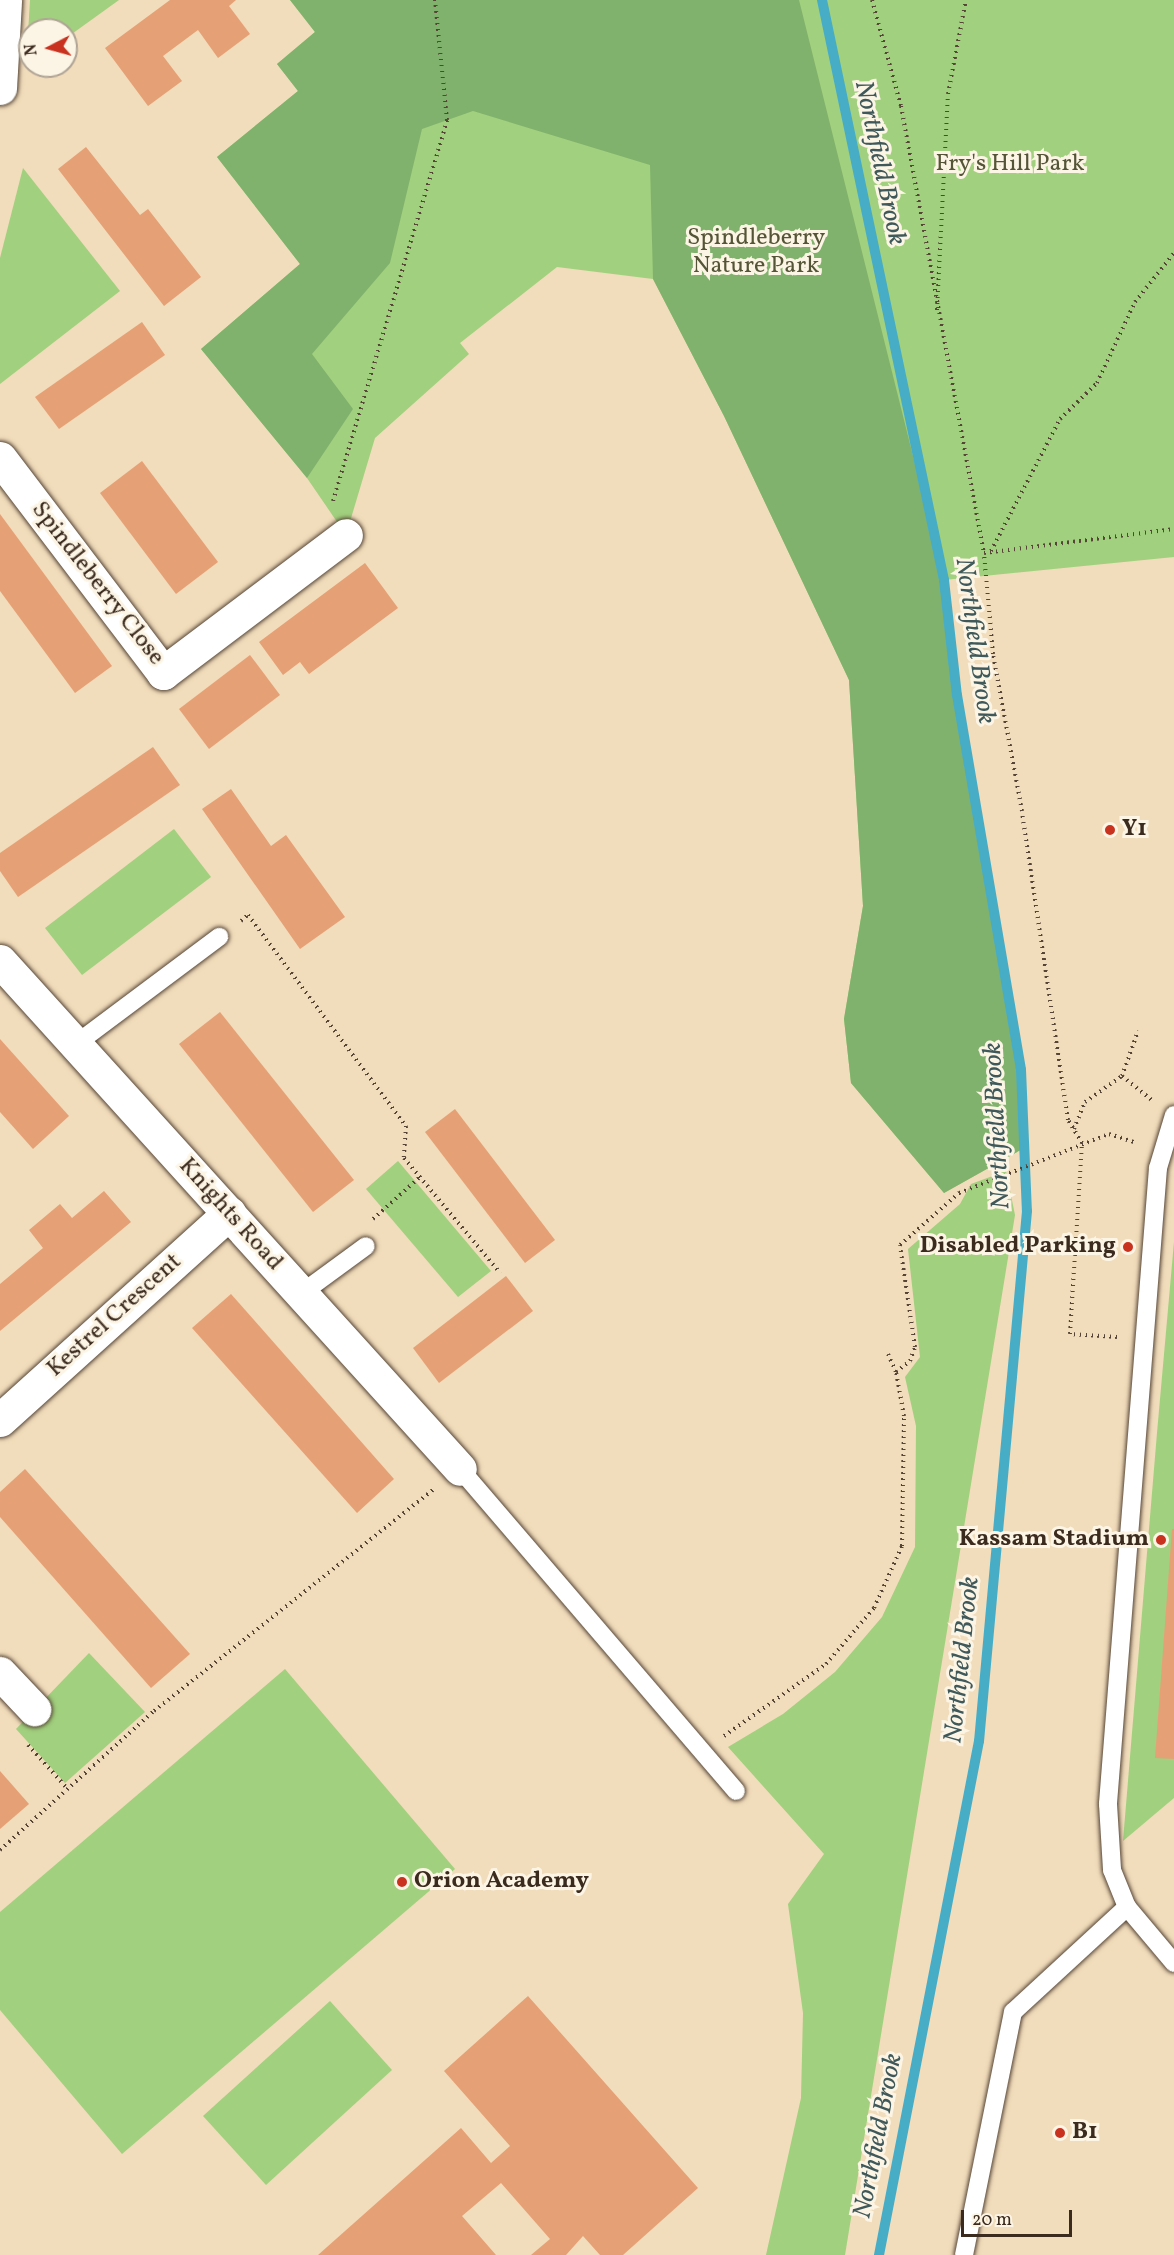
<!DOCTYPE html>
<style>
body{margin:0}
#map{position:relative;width:1174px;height:2255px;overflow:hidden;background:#f1dcbb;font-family:Vollkorn,serif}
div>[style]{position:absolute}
.green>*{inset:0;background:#a1d07e}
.forest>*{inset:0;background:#80b26d}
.stream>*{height:10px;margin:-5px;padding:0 5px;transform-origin:5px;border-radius:5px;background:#47adc6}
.building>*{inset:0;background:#e6a075}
.path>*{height:4px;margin-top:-2px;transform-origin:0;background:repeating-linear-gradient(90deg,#564536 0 1.5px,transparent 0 6px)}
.roads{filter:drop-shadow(0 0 2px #564536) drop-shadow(0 0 2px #564536)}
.service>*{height:18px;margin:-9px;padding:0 9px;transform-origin:9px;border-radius:9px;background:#fff}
.minor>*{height:33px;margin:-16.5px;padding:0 16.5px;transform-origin:16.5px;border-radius:16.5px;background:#fff}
.dots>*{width:16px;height:16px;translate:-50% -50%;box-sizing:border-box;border:3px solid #fcf5e5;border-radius:50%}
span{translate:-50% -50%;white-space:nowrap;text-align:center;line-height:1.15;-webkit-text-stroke:6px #fcf5e5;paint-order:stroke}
.park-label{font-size:24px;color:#545436}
.street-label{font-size:24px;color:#3b2a1e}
.poi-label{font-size:24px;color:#3b2a1e;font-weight:700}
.left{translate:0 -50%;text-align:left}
.right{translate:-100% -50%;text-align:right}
.water-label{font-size:26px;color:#3f5859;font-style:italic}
.north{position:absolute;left:18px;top:18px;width:60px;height:60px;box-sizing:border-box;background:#fcf5e5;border:2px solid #afa495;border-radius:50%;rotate:264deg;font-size:16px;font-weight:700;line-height:24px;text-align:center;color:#3b2a1e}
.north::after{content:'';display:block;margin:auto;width:21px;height:27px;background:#c8321e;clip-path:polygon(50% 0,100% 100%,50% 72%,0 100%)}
.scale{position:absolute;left:961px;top:2210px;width:111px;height:27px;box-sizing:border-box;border:3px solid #3b2a1e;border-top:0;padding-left:8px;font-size:18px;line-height:21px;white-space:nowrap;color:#3b2a1e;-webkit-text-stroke:4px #fcf5e5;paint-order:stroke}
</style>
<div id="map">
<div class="green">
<div style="clip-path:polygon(30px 0,119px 0,69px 36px,66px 30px,28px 34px)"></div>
<div style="clip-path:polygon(290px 0,1174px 0,1174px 557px,944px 580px,957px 696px,1021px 1070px,1024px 1148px,944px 1193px,851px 1083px,844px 1019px,863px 906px,849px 680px,724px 416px,653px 279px,557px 267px,460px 343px,469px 354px,375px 438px,346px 535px,307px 478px,201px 349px,300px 264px,217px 157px,298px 91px,277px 64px,315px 32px)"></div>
<div style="clip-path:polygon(23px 168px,120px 291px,0 384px,0 258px)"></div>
<div style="clip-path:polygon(174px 829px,211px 877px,82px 975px,45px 928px)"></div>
<div style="clip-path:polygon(398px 1161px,491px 1271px,458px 1297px,366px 1189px)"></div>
<div style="clip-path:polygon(1006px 1171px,1015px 1215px,845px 2255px,766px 2255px,801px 2098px,803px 2013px,788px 1904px,824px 1854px,728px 1747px,783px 1714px,835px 1672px,882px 1617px,915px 1547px,916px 1426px,905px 1377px,920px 1357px,908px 1249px,960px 1204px,971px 1184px)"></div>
<div style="clip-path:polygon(1174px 1242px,1174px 1798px,1123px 1841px,1157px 1433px)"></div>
<div style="clip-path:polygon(89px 1653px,145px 1712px,65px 1783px,16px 1729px)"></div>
<div style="clip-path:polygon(285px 1669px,455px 1869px,122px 2154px,0 2010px,0 1912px)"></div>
<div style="clip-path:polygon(330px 2001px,392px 2070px,266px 2185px,203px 2116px)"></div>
</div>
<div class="forest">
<div style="clip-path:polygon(290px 0,799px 0,944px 580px,957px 696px,1021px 1070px,1024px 1148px,944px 1193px,851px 1083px,844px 1019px,863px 906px,849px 680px,724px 416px,653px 279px,650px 165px,473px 111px,422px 129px,390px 263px,312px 354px,353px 409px,307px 478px,201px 349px,300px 264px,217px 157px,298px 91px,277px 64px,315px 32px)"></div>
</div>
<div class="stream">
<div style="left:822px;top:0;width:593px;rotate:78.12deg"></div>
<div style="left:944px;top:580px;width:116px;rotate:83.6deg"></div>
<div style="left:957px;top:695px;width:380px;rotate:80.3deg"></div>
<div style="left:1021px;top:1070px;width:141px;rotate:87.6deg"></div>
<div style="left:1027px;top:1211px;width:532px;rotate:95.17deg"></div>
<div style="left:979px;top:1741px;width:524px;rotate:101.01deg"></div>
</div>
<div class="building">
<div style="clip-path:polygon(170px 0,236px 0,229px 6px,250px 34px,218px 58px,198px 30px,163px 56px,182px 81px,148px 106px,105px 48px)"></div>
<div style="clip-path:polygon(86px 147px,140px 215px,148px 209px,201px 277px,164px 306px,58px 169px)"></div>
<div style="clip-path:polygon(142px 322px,165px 355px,59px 429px,35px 397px)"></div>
<div style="clip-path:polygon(142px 461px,218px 562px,176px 594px,100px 493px)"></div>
<div style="clip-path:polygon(0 514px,112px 666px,75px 693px,0 591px)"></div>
<div style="clip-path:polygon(365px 563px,398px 608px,309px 674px,300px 662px,283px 675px,259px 642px)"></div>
<div style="clip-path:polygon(250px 655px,280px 695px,209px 749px,179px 709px)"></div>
<div style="clip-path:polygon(153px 747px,180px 785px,18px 897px,0 871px,0 853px)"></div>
<div style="clip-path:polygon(231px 789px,271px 846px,286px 835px,345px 917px,300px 949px,202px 809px)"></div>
<div style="clip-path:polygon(220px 1012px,354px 1180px,313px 1212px,179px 1044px)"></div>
<div style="clip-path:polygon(0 1039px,69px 1116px,33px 1149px,0 1112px)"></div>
<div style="clip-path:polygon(455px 1109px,555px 1240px,525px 1263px,425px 1132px)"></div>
<div style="clip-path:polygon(104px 1191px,131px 1222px,0 1331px,0 1284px,43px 1248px,29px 1230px,60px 1204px,72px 1218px)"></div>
<div style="clip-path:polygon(506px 1276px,533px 1311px,439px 1383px,413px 1348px)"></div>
<div style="clip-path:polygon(231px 1294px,394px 1479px,357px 1513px,192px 1328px)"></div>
<div style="clip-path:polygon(25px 1469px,190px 1654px,151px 1688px,0 1517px,0 1492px)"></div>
<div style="clip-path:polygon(1172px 1529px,1174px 1529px,1174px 1759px,1155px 1758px)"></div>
<div style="clip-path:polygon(0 1771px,29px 1804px,0 1829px)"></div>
<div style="clip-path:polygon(528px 1996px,698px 2188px,623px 2255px,600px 2255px,583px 2236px,566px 2255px,531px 2255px,550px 2239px,501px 2183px,462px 2216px,496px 2255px,318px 2255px,461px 2128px,491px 2163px,510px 2146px,444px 2071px)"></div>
</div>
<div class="path">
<div style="left:872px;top:0;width:110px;rotate:74.7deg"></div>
<div style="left:901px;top:106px;width:455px;rotate:79.5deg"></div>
<div style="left:937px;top:310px;width:216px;rotate:-87.1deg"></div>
<div style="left:948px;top:94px;width:96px;rotate:-79.2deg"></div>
<div style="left:333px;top:501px;width:398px;rotate:-73.3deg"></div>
<div style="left:447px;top:120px;width:121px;rotate:-95.7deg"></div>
<div style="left:991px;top:551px;width:149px;rotate:-62.4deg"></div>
<div style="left:1060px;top:419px;width:52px;rotate:-44.2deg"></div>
<div style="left:1097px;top:383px;width:89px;rotate:-64.9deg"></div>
<div style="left:1135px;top:302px;width:63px;rotate:-51.5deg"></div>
<div style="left:241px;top:921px;width:9px;rotate:-41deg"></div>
<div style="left:248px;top:915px;width:264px;rotate:53.2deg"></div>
<div style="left:406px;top:1126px;width:32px;rotate:94deg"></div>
<div style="left:404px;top:1158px;width:150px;rotate:50.1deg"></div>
<div style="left:1122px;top:1076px;width:38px;rotate:39deg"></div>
<div style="left:1074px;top:1129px;width:29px;rotate:-68deg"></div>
<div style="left:1085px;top:1102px;width:45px;rotate:-35.1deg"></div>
<div style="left:1122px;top:1076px;width:48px;rotate:-70.4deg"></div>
<div style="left:373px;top:1219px;width:63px;rotate:-41.8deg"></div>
<div style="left:1117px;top:1337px;width:47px;rotate:-176.3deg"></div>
<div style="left:1070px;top:1334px;width:191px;rotate:-86.4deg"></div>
<div style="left:1082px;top:1143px;width:27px;rotate:-121deg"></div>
<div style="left:1068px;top:1120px;width:312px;rotate:-98.5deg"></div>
<div style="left:1022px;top:811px;width:160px;rotate:-100.5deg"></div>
<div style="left:993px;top:654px;width:101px;rotate:-95.1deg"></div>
<div style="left:984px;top:553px;width:192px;rotate:-7.2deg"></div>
<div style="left:888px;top:1354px;width:20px;rotate:66deg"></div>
<div style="left:724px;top:1736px;width:125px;rotate:-35.2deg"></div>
<div style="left:826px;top:1664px;width:74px;rotate:-49.4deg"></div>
<div style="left:874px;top:1608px;width:68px;rotate:-65.7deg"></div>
<div style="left:902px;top:1546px;width:130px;rotate:-89.1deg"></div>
<div style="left:904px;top:1416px;width:45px;rotate:-100.3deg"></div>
<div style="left:896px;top:1372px;width:18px;rotate:-38deg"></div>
<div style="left:910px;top:1361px;width:15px;rotate:-70deg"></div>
<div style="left:915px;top:1347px;width:103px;rotate:-98.4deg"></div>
<div style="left:900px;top:1245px;width:79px;rotate:-41.4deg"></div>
<div style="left:959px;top:1193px;width:161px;rotate:-21.5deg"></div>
<div style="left:1109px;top:1134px;width:29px;rotate:18deg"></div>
<div style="left:28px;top:1745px;width:57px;rotate:47.9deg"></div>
<div style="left:0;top:1850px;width:207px;rotate:-42.1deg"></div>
<div style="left:154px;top:1711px;width:356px;rotate:-38.4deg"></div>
</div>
<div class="roads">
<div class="service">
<div style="left:76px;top:1044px;width:179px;rotate:-36.8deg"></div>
<div style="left:1174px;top:1115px;width:55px;rotate:106.8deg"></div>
<div style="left:1158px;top:1168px;width:638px;rotate:94.5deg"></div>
<div style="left:1108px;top:1804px;width:66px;rotate:86.5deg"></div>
<div style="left:1112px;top:1870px;width:40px;rotate:68deg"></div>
<div style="left:1127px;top:1907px;width:73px;rotate:50deg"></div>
<div style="left:302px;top:1293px;width:79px;rotate:-36.3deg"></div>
<div style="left:460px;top:1469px;width:424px;rotate:49.4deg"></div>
<div style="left:964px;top:2255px;width:248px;rotate:-78.6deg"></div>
<div style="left:1013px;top:2012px;width:155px;rotate:-42.6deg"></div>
</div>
<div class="minor">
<div style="left:0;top:88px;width:88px;rotate:-86.7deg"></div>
<div style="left:0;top:458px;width:270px;rotate:52.8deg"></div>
<div style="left:163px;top:673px;width:229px;rotate:-37deg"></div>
<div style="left:0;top:961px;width:685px;rotate:47.84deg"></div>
<div style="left:0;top:1420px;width:309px;rotate:-42.1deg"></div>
<div style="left:0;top:1673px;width:50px;rotate:46.6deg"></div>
</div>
</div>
<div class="dots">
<div style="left:1110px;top:830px;background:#c8321e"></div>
<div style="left:1128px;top:1247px;background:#c8321e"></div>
<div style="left:1161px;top:1540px;background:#c8321e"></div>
<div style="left:402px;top:1882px;background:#c8321e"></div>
<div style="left:1060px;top:2133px;background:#c8321e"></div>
</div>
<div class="park-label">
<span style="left:1010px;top:165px">Fry's Hill Park</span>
<span style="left:756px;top:253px">Spindleberry<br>Nature Park</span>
</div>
<div class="street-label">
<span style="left:97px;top:584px;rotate:52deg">Spindleberry Close</span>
<span style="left:230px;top:1215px;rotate:48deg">Knights Road</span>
<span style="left:115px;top:1316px;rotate:-42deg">Kestrel Crescent</span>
</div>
<div class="poi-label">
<span class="left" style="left:1122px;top:830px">Y1</span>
<span class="right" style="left:1116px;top:1247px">Disabled Parking</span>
<span class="right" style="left:1149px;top:1540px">Kassam Stadium</span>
<span class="left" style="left:414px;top:1882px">Orion Academy</span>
<span class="left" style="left:1072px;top:2133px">B1</span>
</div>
<div class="water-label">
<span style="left:879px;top:163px;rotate:78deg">Northfield Brook</span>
<span style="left:974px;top:641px;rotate:82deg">Northfield Brook</span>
<span style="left:998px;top:1126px;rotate:-93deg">Northfield Brook</span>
<span style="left:963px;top:1660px;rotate:-84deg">Northfield Brook</span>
<span style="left:879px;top:2136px;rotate:-79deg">Northfield Brook</span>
</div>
<div class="north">N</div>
<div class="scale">20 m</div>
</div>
